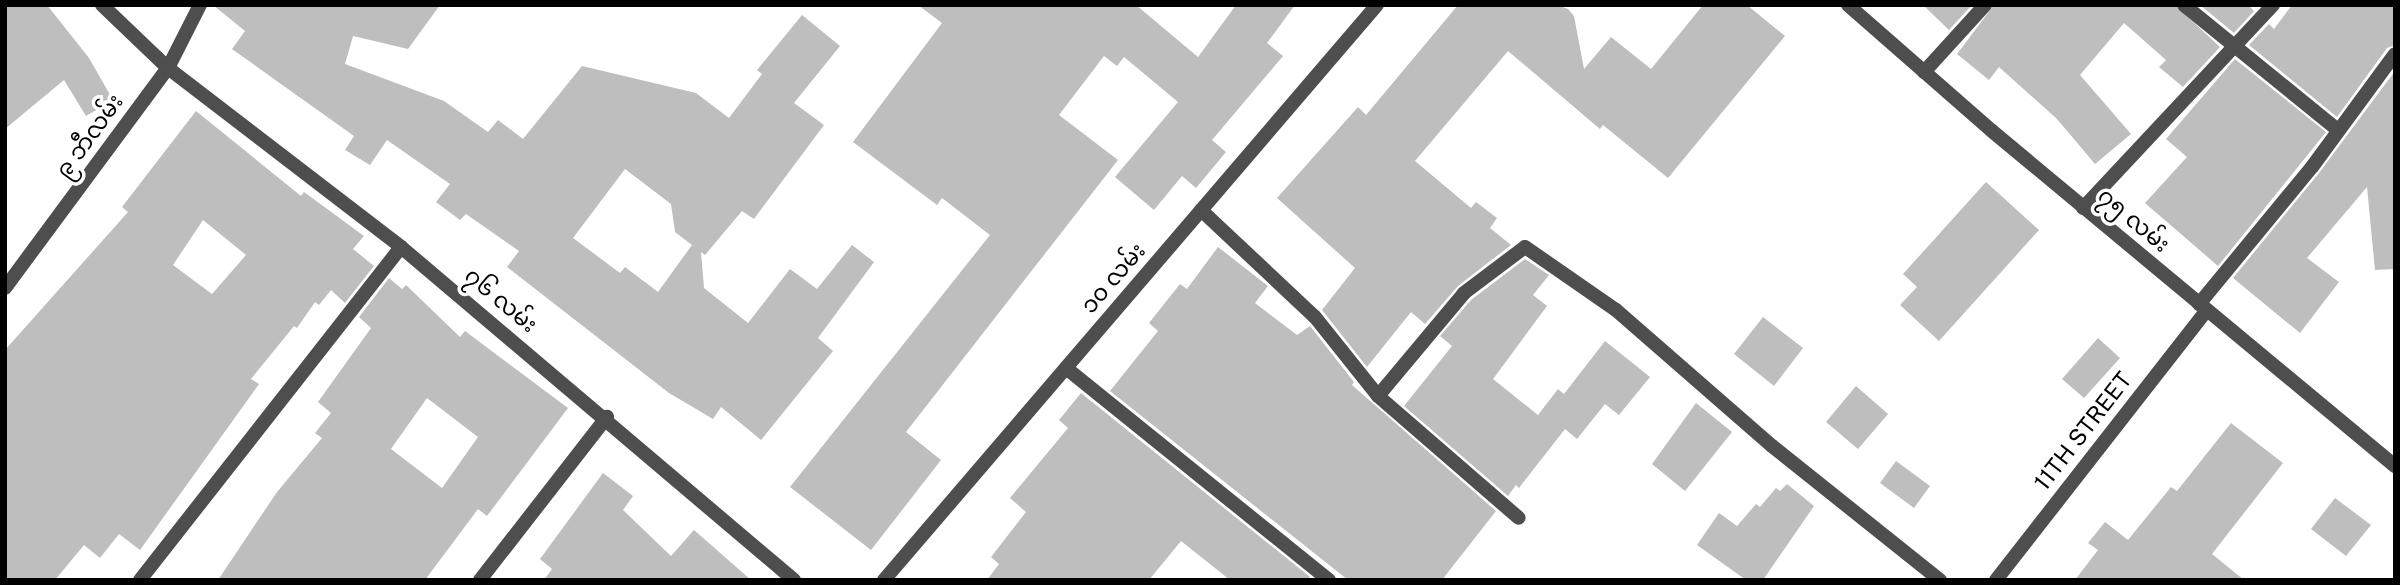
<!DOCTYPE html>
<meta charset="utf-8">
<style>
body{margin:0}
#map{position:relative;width:2400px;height:585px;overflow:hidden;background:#fff;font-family:"Public Sans","Noto Sans Myanmar",sans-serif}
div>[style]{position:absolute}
.building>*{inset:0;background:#bebebe}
.minor>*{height:14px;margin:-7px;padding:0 7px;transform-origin:7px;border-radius:7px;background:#4e4e4e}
.tertiary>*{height:14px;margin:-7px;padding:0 7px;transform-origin:7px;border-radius:7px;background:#4e4e4e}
span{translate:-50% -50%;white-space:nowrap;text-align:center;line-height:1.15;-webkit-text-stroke:7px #fff;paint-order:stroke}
.street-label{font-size:23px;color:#000}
.frame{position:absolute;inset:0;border:7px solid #000;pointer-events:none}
</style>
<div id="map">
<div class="building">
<div style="clip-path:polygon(5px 5px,47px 5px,89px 58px,113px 100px,86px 116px,64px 80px,5px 129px)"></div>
<div style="clip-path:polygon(evenodd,213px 5px,440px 5px,408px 49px,353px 36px,345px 64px,444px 101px,488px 132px,498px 120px,523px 139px,582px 66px,696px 93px,729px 118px,762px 74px,757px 70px,802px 15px,840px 46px,794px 103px,824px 125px,754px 219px,742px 211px,705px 255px,701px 252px,704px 288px,748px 323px,790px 269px,817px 289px,852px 245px,874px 262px,818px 338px,833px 351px,761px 440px,721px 407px,713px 419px,669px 393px,507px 267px,519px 251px,466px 214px,460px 220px,436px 202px,450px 184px,387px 140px,370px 165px,345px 150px,354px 136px,232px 49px,245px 31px,213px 5px,625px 169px,671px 204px,675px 232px,692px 245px,658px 292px,625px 267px,620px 273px,573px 238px,625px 169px)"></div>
<div style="clip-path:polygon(918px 5px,1136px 5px,1198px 57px,1236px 5px,1295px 5px,1267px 43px,1283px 56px,1212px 140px,1226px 152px,1196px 188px,1182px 176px,1154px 210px,1115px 177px,1178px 102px,1124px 57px,1117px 66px,1104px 56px,1059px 115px,1118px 160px,906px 432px,941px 460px,871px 550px,790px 487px,990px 235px,942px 198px,937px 205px,853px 142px,942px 23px)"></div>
<div style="clip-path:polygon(1458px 5px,1558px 5px,1568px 9px,1574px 16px,1584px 69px,1611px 37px,1651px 69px,1703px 5px,1747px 5px,1785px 36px,1668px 178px,1603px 125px,1600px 129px,1508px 51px,1415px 161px,1471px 208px,1476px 202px,1497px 218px,1490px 228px,1511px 245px,1458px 286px,1425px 324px,1411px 312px,1367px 367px,1322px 310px,1355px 268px,1277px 198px,1358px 107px,1366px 115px)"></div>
<div style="clip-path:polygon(1923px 5px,1972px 5px,1949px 30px)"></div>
<div style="clip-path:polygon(1994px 5px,2175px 5px,2220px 47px,2183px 87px,2159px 67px,2166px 60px,2124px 23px,2080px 75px,2131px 134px,2095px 164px,2057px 119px,1999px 67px,1989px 80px,1957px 54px)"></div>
<div style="clip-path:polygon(2200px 5px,2248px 5px,2254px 11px,2234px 33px)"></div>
<div style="clip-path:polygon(2292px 5px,2395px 5px,2395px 45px,2387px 48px,2337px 117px,2249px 45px,2269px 24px,2274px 29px)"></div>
<div style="clip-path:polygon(2235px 59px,2326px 132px,2218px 266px,2145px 203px,2187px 157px,2166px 139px)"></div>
<div style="clip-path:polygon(2395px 71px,2395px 269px,2375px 270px,2367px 187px,2307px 258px,2339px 282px,2300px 333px,2233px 278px,2319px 173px)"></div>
<div style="clip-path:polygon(evenodd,196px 111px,301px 196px,304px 192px,364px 236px,353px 249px,374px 266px,345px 303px,331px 290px,319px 305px,315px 302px,297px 328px,294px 326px,251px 379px,259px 384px,140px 550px,119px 534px,100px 558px,84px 545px,55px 580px,5px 580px,5px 350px,128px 212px,122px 207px,196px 111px,203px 220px,246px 255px,212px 294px,173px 265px,203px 220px)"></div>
<div style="clip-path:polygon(1986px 182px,2039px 230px,1939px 341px,1900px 305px,1917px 287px,1903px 274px)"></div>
<div style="clip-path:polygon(1218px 247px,1268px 286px,1255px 303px,1297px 335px,1310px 326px,1354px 382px,1352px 385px,1496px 511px,1442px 580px,1348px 580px,1110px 391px,1158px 331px,1149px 323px,1180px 284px,1187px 289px)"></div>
<div style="clip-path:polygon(1525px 259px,1549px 275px,1533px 295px,1547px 306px,1493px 379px,1538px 415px,1558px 389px,1564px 394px,1605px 341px,1650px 377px,1619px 415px,1605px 404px,1577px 439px,1565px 429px,1519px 488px,1516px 485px,1508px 496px,1404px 406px,1452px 346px,1440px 336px,1471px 300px)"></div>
<div style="clip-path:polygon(evenodd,389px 278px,402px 289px,406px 285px,460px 337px,465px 331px,568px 408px,487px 516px,478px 509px,425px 580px,218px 580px,277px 492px,322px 438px,315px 433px,331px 413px,318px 402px,371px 328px,359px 317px,389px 278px,427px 398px,478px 437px,442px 488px,391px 449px,427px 398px)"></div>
<div style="clip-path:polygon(1763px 317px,1803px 348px,1774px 386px,1734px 354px)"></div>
<div style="clip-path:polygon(2098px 338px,2120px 358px,2084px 398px,2062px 379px)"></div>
<div style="clip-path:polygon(1856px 386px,1888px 414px,1858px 449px,1826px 422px)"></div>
<div style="clip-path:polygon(1081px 393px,1310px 577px,1308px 580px,1230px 580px,1181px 541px,1149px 580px,987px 580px,999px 564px,991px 557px,1026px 512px,1010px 498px,1068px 428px,1059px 420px)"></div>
<div style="clip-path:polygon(1696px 403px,1732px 432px,1685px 491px,1652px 464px)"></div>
<div style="clip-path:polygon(2231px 423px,2283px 463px,2212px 554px,2244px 580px,2075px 580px,2098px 550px,2088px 543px,2105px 522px,2128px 540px,2171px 487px,2177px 491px)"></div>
<div style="clip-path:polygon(1896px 461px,1930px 486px,1914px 508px,1880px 483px)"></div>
<div style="clip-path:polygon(603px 473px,633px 496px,623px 510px,671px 556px,694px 530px,751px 580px,544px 580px,552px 569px,540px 559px)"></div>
<div style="clip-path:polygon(1787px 484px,1814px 506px,1763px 580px,1746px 580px,1697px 545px,1719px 513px,1737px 526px,1756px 504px,1760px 507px,1776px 488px,1780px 491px)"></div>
<div style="clip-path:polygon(2335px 498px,2371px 525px,2346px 556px,2311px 529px)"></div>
</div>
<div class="minor">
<div style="left:1848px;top:5px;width:191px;rotate:41.2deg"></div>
<div style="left:1992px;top:131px;width:524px;rotate:39.74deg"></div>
<div style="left:2184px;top:5px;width:198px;rotate:39.1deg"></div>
<div style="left:1924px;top:72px;width:91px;rotate:-47.7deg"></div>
<div style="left:2083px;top:208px;width:278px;rotate:-46.9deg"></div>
<div style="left:1201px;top:210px;width:156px;rotate:43.2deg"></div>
<div style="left:1315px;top:317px;width:101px;rotate:51.4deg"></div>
<div style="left:1378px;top:396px;width:134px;rotate:-50.1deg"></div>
<div style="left:1464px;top:293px;width:76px;rotate:-37deg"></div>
<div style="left:1525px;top:247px;width:111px;rotate:34.7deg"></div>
<div style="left:1616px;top:310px;width:207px;rotate:41.1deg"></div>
<div style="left:1772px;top:446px;width:215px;rotate:38.6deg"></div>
<div style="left:5px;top:288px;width:274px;rotate:-53.5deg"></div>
<div style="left:168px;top:68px;width:71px;rotate:-63.1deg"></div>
<div style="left:2199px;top:304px;width:178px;rotate:-50.5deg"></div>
<div style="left:2312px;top:167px;width:140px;rotate:-53.7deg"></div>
<div style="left:1066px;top:368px;width:338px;rotate:38.9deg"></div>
<div style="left:1378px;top:396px;width:186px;rotate:40.9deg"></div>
<div style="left:140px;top:580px;width:423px;rotate:-51.9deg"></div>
<div style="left:480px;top:580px;width:207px;rotate:-52.1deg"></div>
<div style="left:884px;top:580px;width:757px;rotate:-49.39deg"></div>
<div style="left:1996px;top:580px;width:341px;rotate:-52deg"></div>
</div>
<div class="tertiary">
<div style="left:102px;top:5px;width:91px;rotate:43.7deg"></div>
<div style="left:168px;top:68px;width:294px;rotate:37.5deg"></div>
<div style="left:401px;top:247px;width:515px;rotate:40.28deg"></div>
</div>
<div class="street-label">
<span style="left:89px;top:136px;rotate:-54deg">၉ ဘီလမ်း</span>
<span style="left:2134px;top:220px;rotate:40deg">၇၅ လမ်း</span>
<span style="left:1113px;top:278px;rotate:-49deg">၁၀ လမ်း</span>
<span style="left:501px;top:300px;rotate:40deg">၇၆ လမ်း</span>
<span style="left:2083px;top:431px;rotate:-52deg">11TH STREET</span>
</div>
<div class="frame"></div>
</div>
